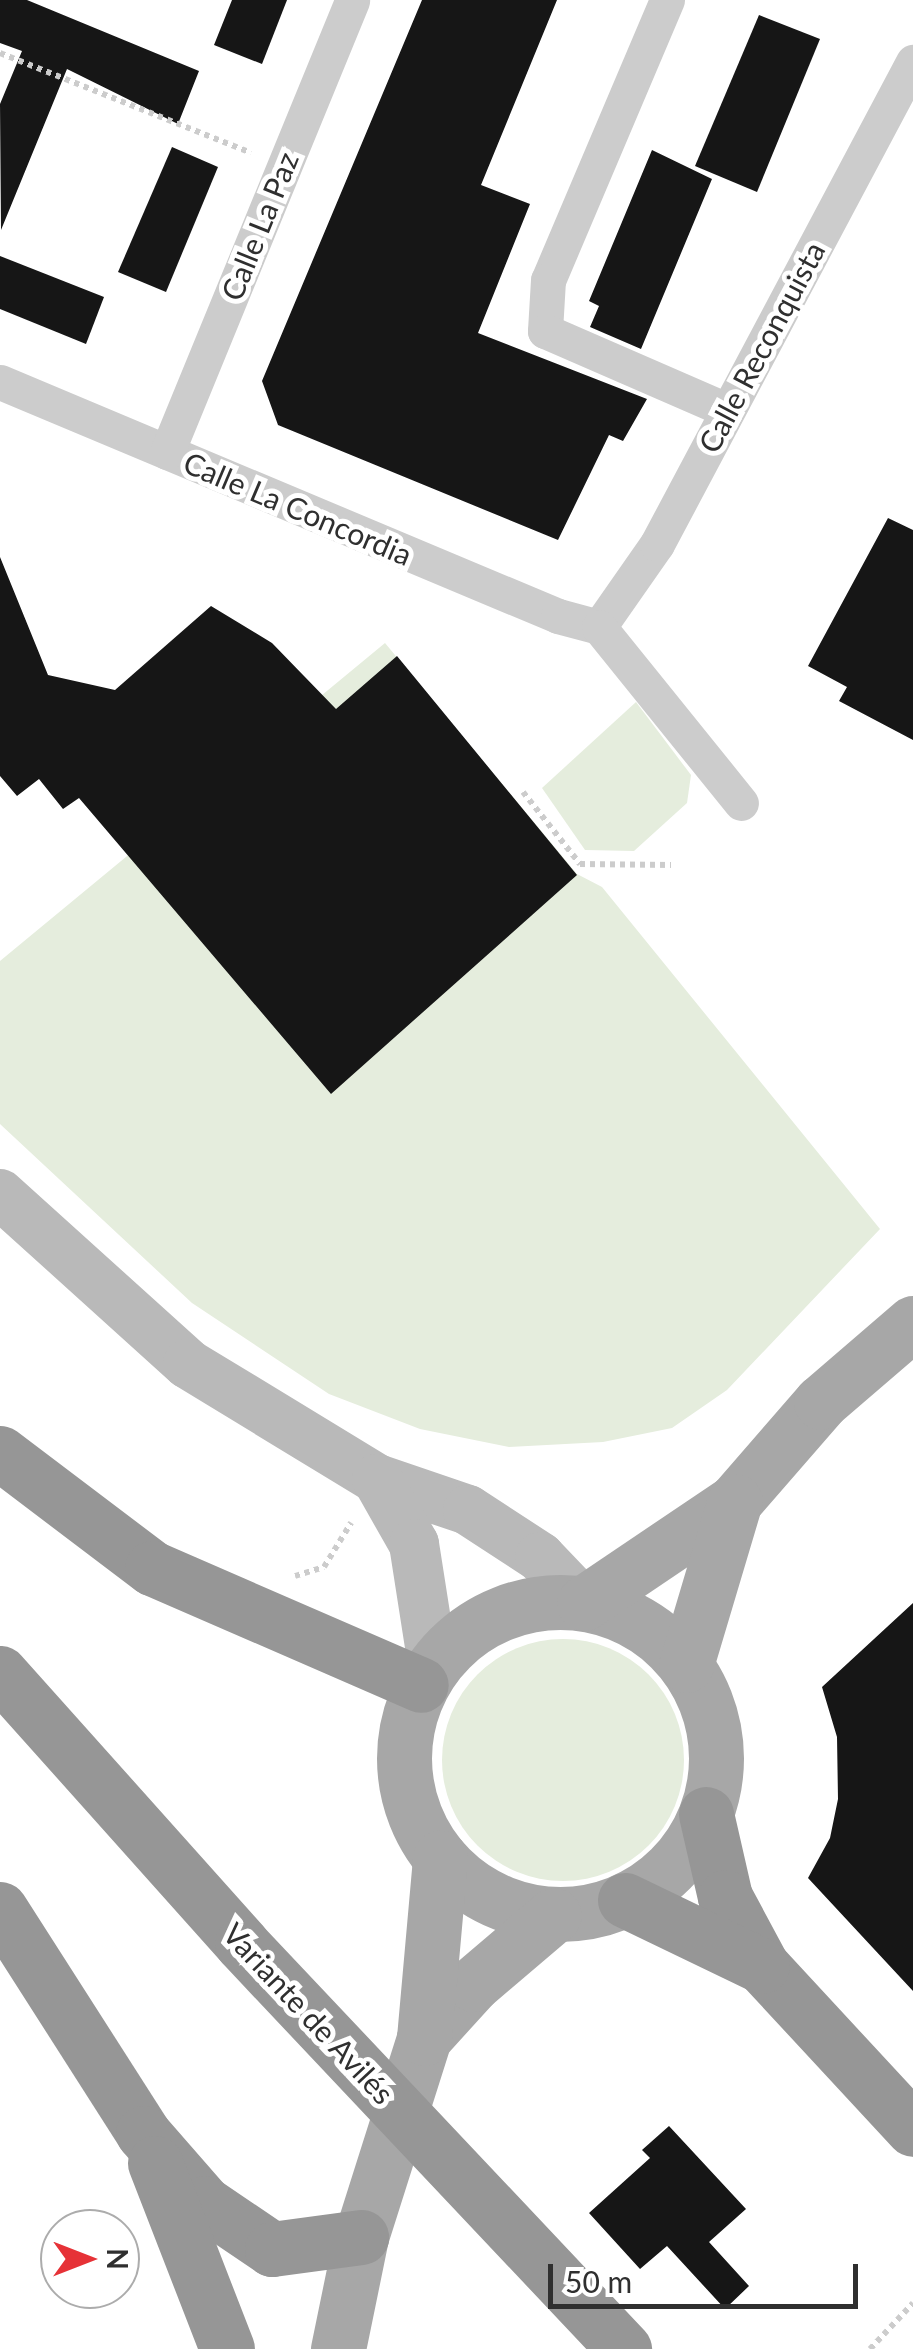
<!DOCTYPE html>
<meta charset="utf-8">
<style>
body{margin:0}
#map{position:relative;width:913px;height:2349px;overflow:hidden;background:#fff;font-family:Lato,sans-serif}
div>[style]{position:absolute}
.green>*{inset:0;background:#e5eddd}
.round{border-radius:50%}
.building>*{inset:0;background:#161616}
.path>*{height:6px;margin-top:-3px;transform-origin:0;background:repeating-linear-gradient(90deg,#ccc 0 5px,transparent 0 10px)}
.street>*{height:35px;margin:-17.5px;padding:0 17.5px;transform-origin:17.5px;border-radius:17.5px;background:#ccc}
.secondary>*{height:50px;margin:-25px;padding:0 25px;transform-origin:25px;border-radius:25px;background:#b9b9b9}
.primary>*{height:55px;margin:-27.5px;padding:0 27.5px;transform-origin:27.5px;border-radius:27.5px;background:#a7a7a7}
.primary>.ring{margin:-27.5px;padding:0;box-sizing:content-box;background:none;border:55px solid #a7a7a7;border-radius:50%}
.highway>*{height:55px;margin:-27.5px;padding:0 27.5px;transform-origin:27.5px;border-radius:27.5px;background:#969696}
.highway-bridge>*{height:55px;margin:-27.5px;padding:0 27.5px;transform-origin:27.5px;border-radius:27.5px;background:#969696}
span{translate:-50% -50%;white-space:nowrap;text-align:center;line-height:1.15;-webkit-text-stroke:10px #fff;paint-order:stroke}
.street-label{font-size:30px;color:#2f2f2f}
.north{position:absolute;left:40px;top:2209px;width:100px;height:100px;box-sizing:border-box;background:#fff;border:2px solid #acacac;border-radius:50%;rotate:90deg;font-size:28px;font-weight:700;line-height:40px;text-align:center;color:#2f2f2f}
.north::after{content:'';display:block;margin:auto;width:35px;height:45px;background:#e63237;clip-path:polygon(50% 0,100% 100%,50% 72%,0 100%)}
.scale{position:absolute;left:548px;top:2264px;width:310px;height:45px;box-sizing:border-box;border:5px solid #2f2f2f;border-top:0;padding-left:12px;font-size:30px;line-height:35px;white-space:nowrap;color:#2f2f2f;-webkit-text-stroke:8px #fff;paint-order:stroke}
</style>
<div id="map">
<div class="green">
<div style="clip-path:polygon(385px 643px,577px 874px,602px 887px,880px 1229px,727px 1390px,672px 1428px,603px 1442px,509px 1447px,420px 1429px,329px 1394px,192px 1303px,0 1124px,0 961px)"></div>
<div style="clip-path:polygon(636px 702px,691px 775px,687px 803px,634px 851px,585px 850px,542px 788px)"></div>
<div class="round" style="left:442px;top:1639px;width:242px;height:242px"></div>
</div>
<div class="building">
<div style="clip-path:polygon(0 0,27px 0,199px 71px,178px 124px,67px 69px,1px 230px,0 104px,22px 51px,0 43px)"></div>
<div style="clip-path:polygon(232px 0,287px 0,262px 64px,214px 45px)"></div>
<div style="clip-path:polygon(422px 0,557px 0,481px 185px,530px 204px,478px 333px,647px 399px,623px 441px,609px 435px,558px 540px,278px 425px,262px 381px)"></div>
<div style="clip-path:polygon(759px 15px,820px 39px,757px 192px,695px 166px)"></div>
<div style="clip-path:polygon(172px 147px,218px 167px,166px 292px,118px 272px)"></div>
<div style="clip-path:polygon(652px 150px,712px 179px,641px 349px,590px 327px,599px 306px,589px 301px)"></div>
<div style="clip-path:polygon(0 256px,104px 297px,86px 344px,0 309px)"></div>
<div style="clip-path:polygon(888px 518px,913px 530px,913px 740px,839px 701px,847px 687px,808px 666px)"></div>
<div style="clip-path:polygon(0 557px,48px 675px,115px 690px,211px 606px,272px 643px,336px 709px,397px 656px,577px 875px,331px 1094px,79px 798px,63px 809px,39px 779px,17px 796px,0 776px)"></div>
<div style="clip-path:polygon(913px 1603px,913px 1991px,808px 1878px,830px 1838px,838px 1799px,837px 1737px,822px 1687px)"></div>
<div style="clip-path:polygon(669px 2126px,746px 2209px,709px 2242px,749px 2286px,725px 2309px,667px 2246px,640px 2269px,589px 2213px,650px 2158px,642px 2150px)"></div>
</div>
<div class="path">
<div style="left:0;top:53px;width:270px;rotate:21.7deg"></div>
<div style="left:523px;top:792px;width:92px;rotate:51.6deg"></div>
<div style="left:580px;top:864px;width:91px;rotate:0.6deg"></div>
<div style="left:295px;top:1576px;width:30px;rotate:-17deg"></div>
<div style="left:324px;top:1567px;width:52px;rotate:-58.5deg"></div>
<div style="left:870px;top:2349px;width:63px;rotate:-46.9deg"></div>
</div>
<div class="street">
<div style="left:667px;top:0;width:304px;rotate:113deg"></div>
<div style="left:548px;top:280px;width:51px;rotate:93.4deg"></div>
<div style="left:545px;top:331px;width:198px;rotate:23.5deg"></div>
<div style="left:0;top:382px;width:605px;rotate:22.75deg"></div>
<div style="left:558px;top:616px;width:42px;rotate:15deg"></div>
<div style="left:167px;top:452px;width:488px;rotate:-67.7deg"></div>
<div style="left:599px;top:627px;width:101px;rotate:-55.1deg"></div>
<div style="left:657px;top:544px;width:546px;rotate:-62.03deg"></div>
<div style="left:599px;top:627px;width:226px;rotate:51.1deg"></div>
</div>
<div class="secondary">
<div style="left:0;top:1194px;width:253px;rotate:42.1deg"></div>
<div style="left:188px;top:1364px;width:221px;rotate:31.3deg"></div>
<div style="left:377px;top:1479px;width:96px;rotate:18.8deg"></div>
<div style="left:468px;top:1510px;width:86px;rotate:33.1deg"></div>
<div style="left:540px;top:1557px;width:64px;rotate:46.3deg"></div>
<div style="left:377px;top:1479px;width:75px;rotate:60.4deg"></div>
<div style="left:414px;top:1544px;width:122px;rotate:81.1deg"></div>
</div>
<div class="primary">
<div class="ring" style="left:404px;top:1602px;width:257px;height:257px"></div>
<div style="left:584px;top:1603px;width:182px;rotate:-34deg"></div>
<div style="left:735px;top:1501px;width:131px;rotate:-49deg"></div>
<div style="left:821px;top:1402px;width:121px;rotate:-40.7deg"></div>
<div style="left:686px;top:1665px;width:171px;rotate:-73.4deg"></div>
<div style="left:424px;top:2038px;width:73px;rotate:-47.8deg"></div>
<div style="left:473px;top:1984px;width:106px;rotate:-40.4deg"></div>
<div style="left:338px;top:2349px;width:114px;rotate:-78.4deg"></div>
<div style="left:361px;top:2237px;width:209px;rotate:-72.4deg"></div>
<div style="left:424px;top:2038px;width:181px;rotate:-84.9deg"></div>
</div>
<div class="highway">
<div style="left:0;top:1453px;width:191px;rotate:37.1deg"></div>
<div style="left:152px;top:1568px;width:293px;rotate:23.5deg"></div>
<div style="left:0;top:1673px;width:363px;rotate:48.2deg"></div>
<div style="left:706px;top:1814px;width:85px;rotate:77.1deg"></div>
<div style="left:725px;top:1897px;width:78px;rotate:61.8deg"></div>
<div style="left:762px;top:1966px;width:222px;rotate:47.2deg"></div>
<div style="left:625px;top:1900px;width:152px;rotate:25.7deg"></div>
<div style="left:0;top:1909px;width:266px;rotate:57.4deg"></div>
<div style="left:143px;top:2133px;width:93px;rotate:48.9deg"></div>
<div style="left:204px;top:2203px;width:82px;rotate:34.1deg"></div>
<div style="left:272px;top:2249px;width:90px;rotate:-7.7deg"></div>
<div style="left:155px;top:2163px;width:199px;rotate:68.8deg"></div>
</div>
<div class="highway-bridge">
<div style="left:242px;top:1944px;width:557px;rotate:46.67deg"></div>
</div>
<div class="street-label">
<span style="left:259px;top:226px;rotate:-68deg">Calle La Paz</span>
<span style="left:761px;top:347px;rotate:-62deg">Calle Reconquista</span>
<span style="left:298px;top:508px;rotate:23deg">Calle La Concordia</span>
<span style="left:309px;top:2013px;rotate:47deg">Variante de Avilés</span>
</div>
<div class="north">N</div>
<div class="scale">50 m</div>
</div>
